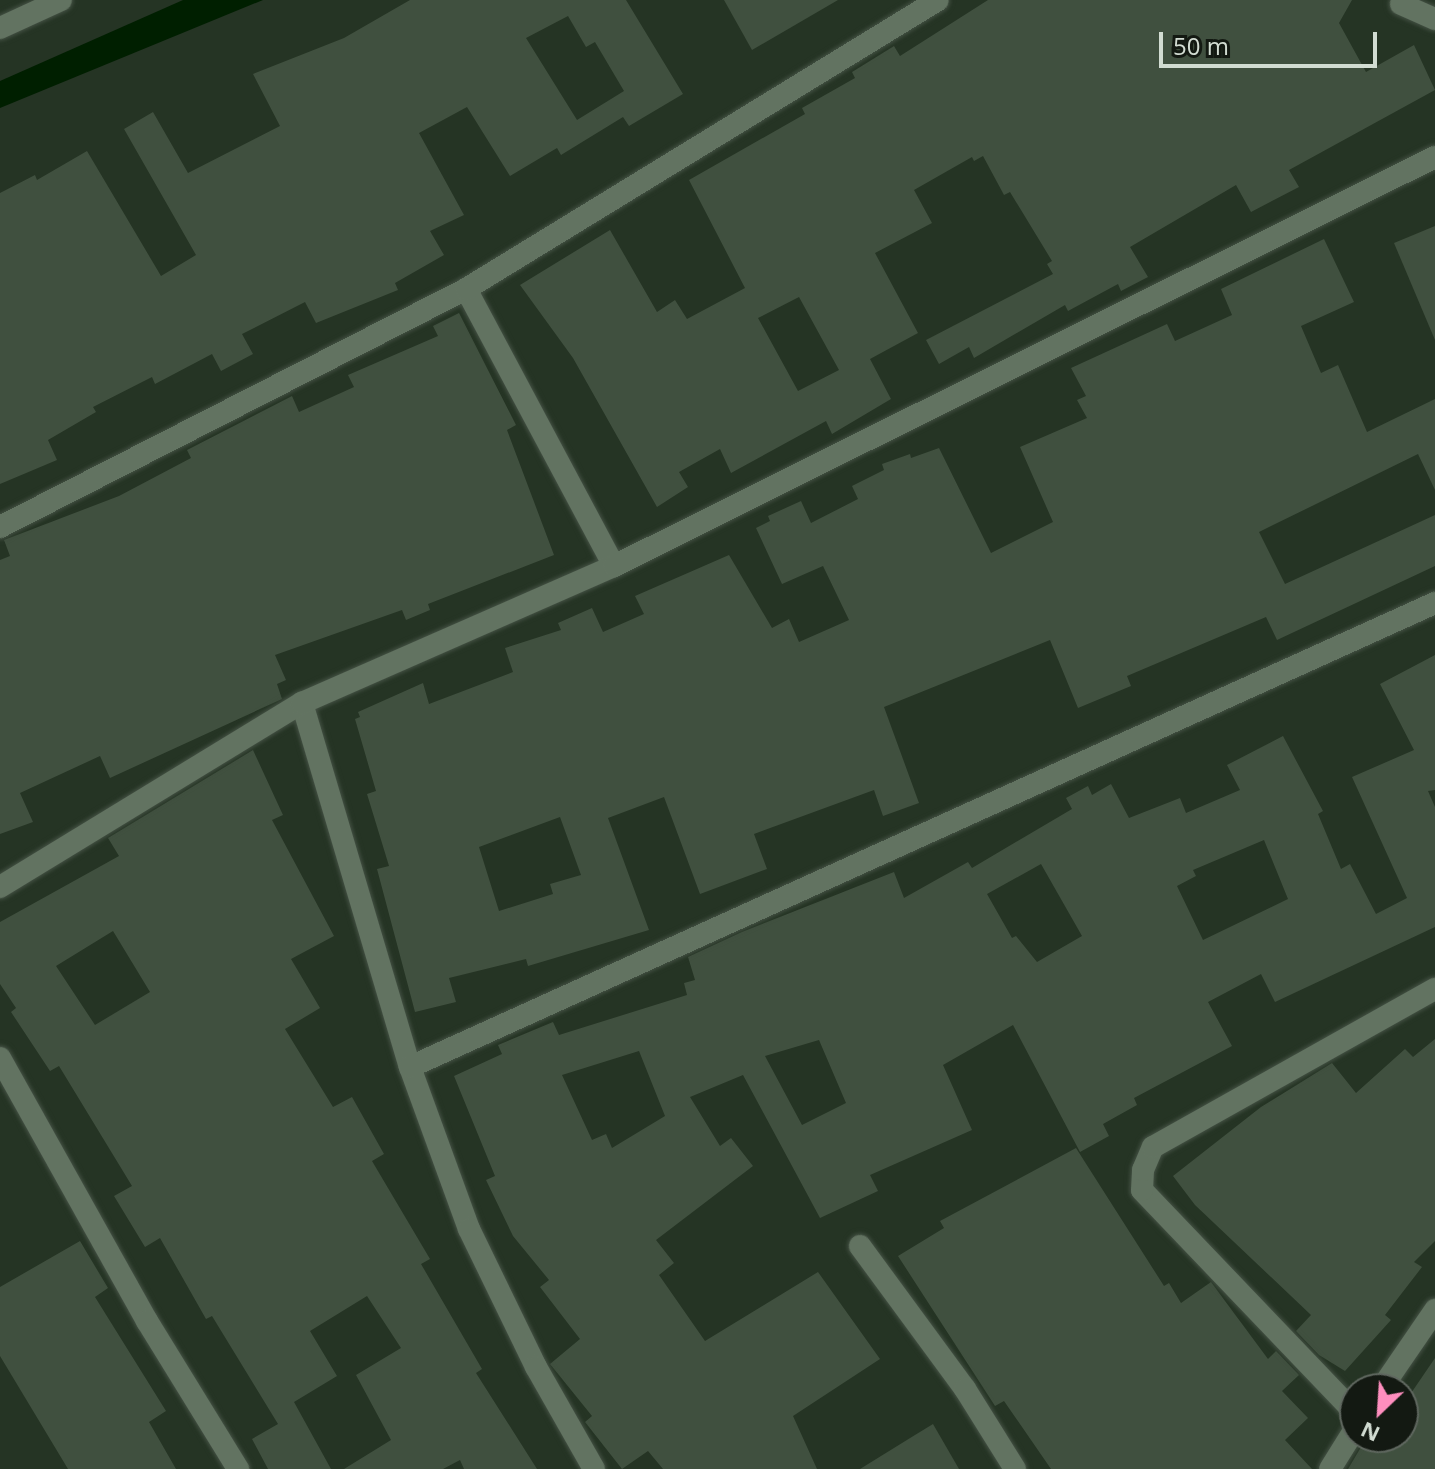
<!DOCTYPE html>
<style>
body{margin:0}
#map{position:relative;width:1435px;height:1469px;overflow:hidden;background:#253424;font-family:"Open Sans",sans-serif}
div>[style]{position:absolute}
.water>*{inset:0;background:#001f00}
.building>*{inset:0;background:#40503f}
.roads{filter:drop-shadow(0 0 2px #445144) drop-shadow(0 0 2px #445144)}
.street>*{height:22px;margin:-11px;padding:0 11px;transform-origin:11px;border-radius:11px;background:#627361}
span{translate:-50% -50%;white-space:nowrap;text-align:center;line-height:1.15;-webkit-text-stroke:7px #131912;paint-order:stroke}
.north{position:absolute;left:1339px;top:1373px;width:80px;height:80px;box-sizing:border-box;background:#131912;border:2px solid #5f675f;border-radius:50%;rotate:205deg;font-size:22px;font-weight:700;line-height:32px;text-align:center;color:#d2dcd2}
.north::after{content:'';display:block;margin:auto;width:28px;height:36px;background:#fe8ebe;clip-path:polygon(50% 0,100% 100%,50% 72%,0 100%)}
.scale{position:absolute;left:1159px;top:32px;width:218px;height:36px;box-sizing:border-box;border:4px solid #d2dcd2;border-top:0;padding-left:10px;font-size:24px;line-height:28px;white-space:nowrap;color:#d2dcd2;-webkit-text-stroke:6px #131912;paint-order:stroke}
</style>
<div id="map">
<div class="water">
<div style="clip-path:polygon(183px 0,263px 0,0 108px,0 81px)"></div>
</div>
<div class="building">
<div style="clip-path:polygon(evenodd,410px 0,626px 0,683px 94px,629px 126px,623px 117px,561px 155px,557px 148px,510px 176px,467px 107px,419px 133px,464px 215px,430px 231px,444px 255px,395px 283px,398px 290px,316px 323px,305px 302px,242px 334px,253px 354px,221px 371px,212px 354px,155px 384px,152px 377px,93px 407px,96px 412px,48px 440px,57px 460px,0 484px,0 193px,35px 175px,37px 180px,87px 151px,161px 276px,196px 255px,124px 129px,153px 112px,188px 173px,280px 126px,253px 74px,344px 38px,410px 0,568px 16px,586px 47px,595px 42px,624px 91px,577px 120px,526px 38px,568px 16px)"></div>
<div style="clip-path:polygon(724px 0,838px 0,752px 50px)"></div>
<div style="clip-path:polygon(evenodd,988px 0,1352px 0,1339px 23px,1366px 72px,1414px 45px,1435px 90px,1289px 170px,1299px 187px,1251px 212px,1236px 185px,1130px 247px,1148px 277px,1121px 291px,1118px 284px,1068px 311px,1065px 305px,974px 358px,969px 347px,939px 364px,926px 340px,1053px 274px,1047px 264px,1052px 261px,1010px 192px,1004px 195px,983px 156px,974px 161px,972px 157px,914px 190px,932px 223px,875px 253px,918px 333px,870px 359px,891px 399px,832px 434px,826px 421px,731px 473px,720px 449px,679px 472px,688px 487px,657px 507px,573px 358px,520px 285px,610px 230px,657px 312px,675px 300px,687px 319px,745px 288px,689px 180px,805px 114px,802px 108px,855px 78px,852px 72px,894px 46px,900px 56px,988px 0,799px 297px,839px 370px,798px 391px,758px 318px,799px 297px)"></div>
<div style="clip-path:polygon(1435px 226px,1435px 340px,1394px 243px)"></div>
<div style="clip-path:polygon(evenodd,1324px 239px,1354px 302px,1301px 326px,1321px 373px,1338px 365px,1367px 432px,1435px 399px,1435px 490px,1418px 454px,1259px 532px,1285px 584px,1435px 515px,1435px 566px,1277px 640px,1266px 617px,1127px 676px,1131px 686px,1078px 708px,1050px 640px,884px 707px,919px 803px,883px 816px,874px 790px,754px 834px,767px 869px,700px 894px,664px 797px,608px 818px,649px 930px,528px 966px,526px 959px,449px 978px,456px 1002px,415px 1012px,377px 869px,389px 866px,367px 794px,376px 791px,355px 719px,360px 717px,358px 712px,423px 683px,429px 704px,513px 672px,505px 648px,561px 630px,558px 623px,592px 608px,603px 632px,644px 614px,635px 596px,729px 555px,772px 628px,789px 619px,799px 642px,849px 620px,823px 566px,782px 584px,756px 528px,770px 521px,768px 516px,801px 501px,811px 523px,858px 499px,852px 486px,884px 470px,882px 464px,910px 454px,911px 458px,939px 448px,991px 553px,1053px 522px,1020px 447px,1087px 418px,1077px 400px,1086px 396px,1071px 368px,1167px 324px,1175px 341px,1232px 315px,1221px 289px,1324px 239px,560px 817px,581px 875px,550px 884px,553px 894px,499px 911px,479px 847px,560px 817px)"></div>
<div style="clip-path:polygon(459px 313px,516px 425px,507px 430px,554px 555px,428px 604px,430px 610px,406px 620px,402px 610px,275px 655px,286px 680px,277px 684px,282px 699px,110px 778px,100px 756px,20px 793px,33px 822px,0 834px,0 560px,10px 556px,4px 540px,119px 496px,191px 458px,187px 450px,292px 396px,299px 412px,354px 387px,348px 375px,438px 336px,433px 326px)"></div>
<div style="clip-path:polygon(evenodd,1435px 655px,1435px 790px,1428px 791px,1435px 807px,1435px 927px,1275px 1002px,1261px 974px,1208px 1002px,1232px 1046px,1134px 1098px,1137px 1105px,1103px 1124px,1109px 1136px,1080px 1152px,1013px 1025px,943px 1065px,972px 1130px,870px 1175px,878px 1191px,820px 1218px,743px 1075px,690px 1097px,720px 1146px,731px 1138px,753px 1166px,656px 1240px,674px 1263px,659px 1275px,705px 1341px,818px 1272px,880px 1359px,793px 1416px,817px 1469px,663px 1469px,648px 1451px,622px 1469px,585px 1422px,592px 1416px,550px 1364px,580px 1339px,540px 1287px,549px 1280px,513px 1236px,486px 1180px,495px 1176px,454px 1076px,502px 1054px,498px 1045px,553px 1022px,559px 1035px,687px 995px,684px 983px,695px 980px,688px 957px,742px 932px,894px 872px,904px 898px,968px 862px,972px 868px,1072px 809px,1066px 798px,1088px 786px,1092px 795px,1111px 784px,1129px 818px,1180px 798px,1186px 813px,1240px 790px,1227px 765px,1283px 736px,1323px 811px,1318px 814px,1341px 869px,1350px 864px,1376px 914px,1407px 898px,1352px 777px,1414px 750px,1380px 684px,1435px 655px,1264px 840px,1288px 899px,1203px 940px,1177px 886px,1196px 876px,1193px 870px,1264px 840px,1435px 655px,1041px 864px,1082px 936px,1037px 962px,1016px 936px,1012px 938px,987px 894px,1041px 864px,1435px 655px,819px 1040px,846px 1103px,802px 1125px,765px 1056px,819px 1040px,1435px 655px,639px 1051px,665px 1116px,612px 1148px,606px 1134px,592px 1140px,562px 1075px,639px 1051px)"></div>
<div style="clip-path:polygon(evenodd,253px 750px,283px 815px,272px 820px,334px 936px,291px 959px,320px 1008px,285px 1029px,333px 1107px,352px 1097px,384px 1154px,372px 1161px,430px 1259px,421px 1264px,482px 1369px,476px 1373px,537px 1469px,464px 1469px,460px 1460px,443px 1469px,344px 1469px,391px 1440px,356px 1375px,401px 1348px,367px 1296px,310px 1331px,337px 1376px,294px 1402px,331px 1469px,268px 1469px,252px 1439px,278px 1424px,212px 1316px,206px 1319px,160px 1238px,145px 1247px,114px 1196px,132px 1186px,59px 1066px,50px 1071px,11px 1012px,16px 1008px,0 984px,0 922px,119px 856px,108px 838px,253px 750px,113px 931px,150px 992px,95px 1025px,56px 966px,113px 931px)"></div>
<div style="clip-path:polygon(1435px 1039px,1435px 1241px,1414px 1262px,1422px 1267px,1385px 1315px,1391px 1320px,1345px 1371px,1319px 1355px,1296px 1331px,1311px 1315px,1195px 1205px,1173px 1176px,1261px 1107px,1332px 1063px,1356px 1093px,1405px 1049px,1413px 1057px)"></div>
<div style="clip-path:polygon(1076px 1148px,1164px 1286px,1169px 1283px,1181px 1303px,1211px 1282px,1268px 1359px,1276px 1351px,1299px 1375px,1282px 1391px,1308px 1418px,1285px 1440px,1312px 1469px,1051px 1469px,1004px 1401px,995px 1406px,898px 1256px,944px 1228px,940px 1221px)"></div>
<div style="clip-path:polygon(80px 1241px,108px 1288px,95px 1297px,166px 1411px,149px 1422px,176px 1469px,68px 1469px,0 1356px,0 1287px)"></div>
<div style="clip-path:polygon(1435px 1358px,1435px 1469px,1348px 1469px,1367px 1437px,1403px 1437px,1403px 1405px)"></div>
<div style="clip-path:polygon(933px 1424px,959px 1469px,860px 1469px,915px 1435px)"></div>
</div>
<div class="roads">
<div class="street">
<div style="left:1401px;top:4px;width:37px;rotate:24deg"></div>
<div style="left:0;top:28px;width:67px;rotate:-24.7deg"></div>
<div style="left:466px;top:289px;width:314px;rotate:61.9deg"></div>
<div style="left:0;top:527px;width:523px;rotate:-27.05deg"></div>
<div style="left:466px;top:289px;width:553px;rotate:-31.48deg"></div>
<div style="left:302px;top:703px;width:380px;rotate:73.5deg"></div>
<div style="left:410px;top:1067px;width:172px;rotate:70deg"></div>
<div style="left:469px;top:1229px;width:153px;rotate:64.1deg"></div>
<div style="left:536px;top:1367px;width:117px;rotate:60.4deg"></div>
<div style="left:0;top:887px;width:354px;rotate:-31.4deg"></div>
<div style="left:302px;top:703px;width:341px;rotate:-23.7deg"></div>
<div style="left:614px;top:566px;width:917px;rotate:-26.48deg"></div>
<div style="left:0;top:1058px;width:301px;rotate:60.8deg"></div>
<div style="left:147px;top:1321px;width:174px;rotate:58.4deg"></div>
<div style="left:410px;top:1067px;width:1125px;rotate:-24.36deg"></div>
<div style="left:860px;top:1246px;width:177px;rotate:53.7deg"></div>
<div style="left:965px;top:1389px;width:94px;rotate:58deg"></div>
<div style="left:1381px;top:1389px;width:96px;rotate:-55.6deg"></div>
<div style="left:1355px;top:1413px;width:308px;rotate:-133.7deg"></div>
<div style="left:1142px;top:1190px;width:20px;rotate:-87deg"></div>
<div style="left:1143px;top:1170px;width:25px;rotate:-67deg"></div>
<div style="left:1153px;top:1147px;width:323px;rotate:-29.3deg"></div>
<div style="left:1330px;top:1469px;width:47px;rotate:-58deg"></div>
</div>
</div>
<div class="north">N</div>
<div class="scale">50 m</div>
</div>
